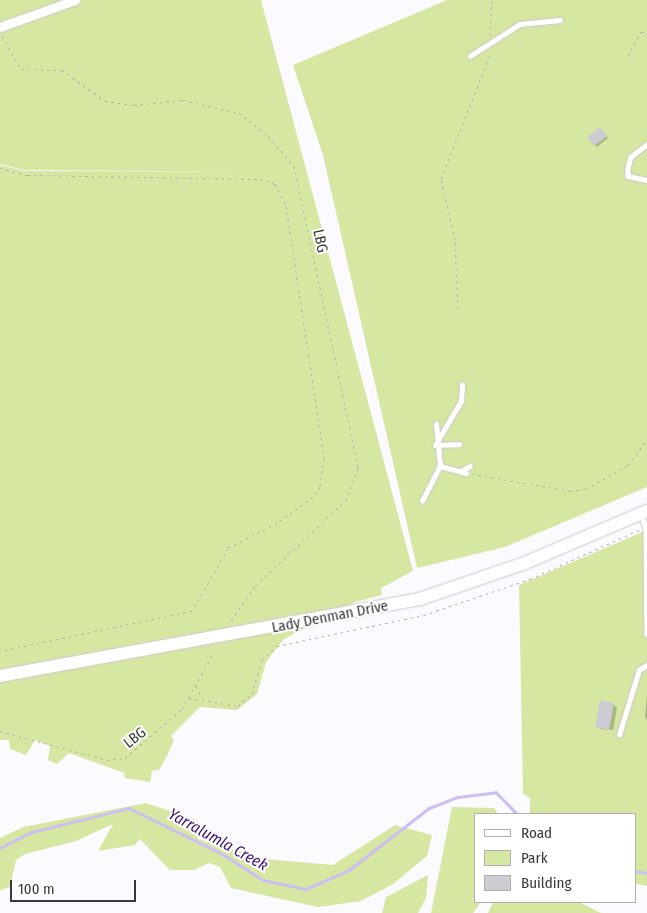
<!DOCTYPE html>
<style>
body{margin:0}
#map{position:relative;width:647px;height:913px;overflow:hidden;background:#fbfafe;font-family:"Fira Sans Condensed",sans-serif}
div>[style]{position:absolute}
.green>*{inset:0;background:#d6e7a1}
.shadow>*{inset:0;background:#0003}
.stream>*{height:2.5px;margin:-1.25px;padding:0 1.25px;transform-origin:1.25px;border-radius:1.25px;background:#cdbef3}
.building>*{inset:0;background:#ceccd3}
.path>*{height:1px;margin-top:-0.5px;transform-origin:0;background:repeating-linear-gradient(90deg,#b2b1b5 0 2.5px,transparent 0 6.5px)}
.roads{filter:drop-shadow(0 0 1px #cccad1) drop-shadow(0 0 1px #cccad1)}
.lane>*{height:4.5px;margin:-2.25px;padding:0 2.25px;transform-origin:2.25px;border-radius:2.25px;background:#fff}
.street>*{height:9px;margin:-4.5px;padding:0 4.5px;transform-origin:4.5px;border-radius:4.5px;background:#fff}
.secondary>*{height:12px;margin:-6px;padding:0 6px;transform-origin:6px;border-radius:6px;background:#fff}
span{translate:-50% -50%;white-space:nowrap;text-align:center;line-height:1.15;-webkit-text-stroke:4px #fff;paint-order:stroke}
.street-label{font-size:15px;color:#39383b}
.water-label{font-size:16px;color:#411278;font-style:italic}
.legend{position:absolute;left:474px;top:813px;width:162px;height:90px;box-sizing:border-box;background:#fff;border:1px solid #b0afb1;margin:0;padding:6px 9px;list-style:none;font-size:15px;color:#39383b}
.legend li{display:flex;align-items:center;gap:10px;height:25px}
.legend b{width:25px;border:1px solid #b0afb1}
.scale{position:absolute;left:10px;top:880px;width:126px;height:22px;box-sizing:border-box;border:2px solid #39383b;border-top:0;padding-left:6px;font-size:15px;line-height:18px;white-space:nowrap;color:#39383b;-webkit-text-stroke:4px #fff;paint-order:stroke}
</style>
<div id="map">
<div class="green">
<div style="clip-path:polygon(0 0,261px 0,413px 571px,381px 588px,382px 595px,355px 602px,284px 639px,266px 662px,257px 694px,237px 710px,200px 707px,171px 736px,174px 740px,168px 754px,159px 770px,152px 771px,150px 782px,125px 778px,124px 773px,69px 753px,57px 764px,48px 760px,50px 746px,35px 740px,26px 755px,10px 749px,9px 740px,0 740px,0 165px,24px 171px,290px 172px,24px 170px,0 164px)"></div>
<div style="clip-path:polygon(447px 0,647px 0,647px 487px,505px 547px,417px 568px,323px 155px,293px 65px)"></div>
<div style="clip-path:polygon(647px 530px,647px 886px,636px 884px,636px 814px,530px 814px,530px 798px,523px 794px,519px 585px)"></div>
<div style="clip-path:polygon(146px 803px,194px 819px,198px 839px,265px 859px,333px 865px,395px 825px,432px 835px,427px 856px,393px 884px,361px 901px,318px 907px,231px 888px,220px 867px,209px 863px,194px 870px,170px 870px,140px 839px,135px 845px,98px 851px,113px 824px,76px 841px,25px 854px,16px 860px,10px 887px,0 890px,0 838px,23px 827px)"></div>
<div style="clip-path:polygon(452px 807px,494px 808px,498px 814px,476px 814px,476px 902px,481px 902px,473px 913px,431px 913px)"></div>
<div style="clip-path:polygon(428px 875px,426px 898px,418px 913px,382px 913px,386px 897px)"></div>
<div style="clip-path:polygon(493px 902px,579px 902px,601px 913px,488px 913px)"></div>
</div>
<div class="shadow">
<div style="clip-path:polygon(602px 131px,608px 138px,597px 147px,595px 145px)"></div>
<div style="clip-path:polygon(647px 693px,647px 720px,645px 717px)"></div>
<div style="clip-path:polygon(613px 704px,617px 708px,613px 730px,599px 729px)"></div>
</div>
<div class="stream">
<div style="left:0;top:848px;width:36px;rotate:-27deg"></div>
<div style="left:32px;top:832px;width:100px;rotate:-13.9deg"></div>
<div style="left:129px;top:808px;width:102px;rotate:26.1deg"></div>
<div style="left:221px;top:853px;width:50px;rotate:32.7deg"></div>
<div style="left:263px;top:880px;width:44px;rotate:11.8deg"></div>
<div style="left:306px;top:889px;width:47px;rotate:-23.8deg"></div>
<div style="left:349px;top:870px;width:101px;rotate:-37.8deg"></div>
<div style="left:429px;top:808px;width:31px;rotate:-21deg"></div>
<div style="left:458px;top:797px;width:38px;rotate:-7deg"></div>
<div style="left:496px;top:792px;width:30px;rotate:46deg"></div>
<div style="left:636px;top:871px;width:11px;rotate:10deg"></div>
</div>
<div class="building">
<div style="clip-path:polygon(600px 127px,607px 136px,594px 146px,587px 137px)"></div>
<div style="clip-path:polygon(600px 700px,614px 703px,609px 730px,595px 727px)"></div>
</div>
<div class="path">
<div style="left:490px;top:35px;width:35px;rotate:-87deg"></div>
<div style="left:2px;top:36px;width:38px;rotate:60deg"></div>
<div style="left:21px;top:69px;width:41px;rotate:1.4deg"></div>
<div style="left:62px;top:70px;width:53px;rotate:35.8deg"></div>
<div style="left:105px;top:101px;width:29px;rotate:8deg"></div>
<div style="left:134px;top:105px;width:49px;rotate:-5.8deg"></div>
<div style="left:183px;top:100px;width:57px;rotate:13.1deg"></div>
<div style="left:239px;top:113px;width:37px;rotate:38deg"></div>
<div style="left:268px;top:136px;width:40px;rotate:49deg"></div>
<div style="left:294px;top:166px;width:309px;rotate:78deg"></div>
<div style="left:358px;top:468px;width:33px;rotate:110deg"></div>
<div style="left:347px;top:499px;width:127px;rotate:136.6deg"></div>
<div style="left:255px;top:586px;width:42px;rotate:124.4deg"></div>
<div style="left:628px;top:56px;width:27px;rotate:-62deg"></div>
<div style="left:641px;top:32px;width:6px;rotate:-9deg"></div>
<div style="left:0;top:168px;width:28px;rotate:15deg"></div>
<div style="left:27px;top:175px;width:233px;rotate:1deg"></div>
<div style="left:260px;top:179px;width:16px;rotate:18deg"></div>
<div style="left:275px;top:184px;width:25px;rotate:63deg"></div>
<div style="left:286px;top:206px;width:255px;rotate:81.4deg"></div>
<div style="left:324px;top:458px;width:29px;rotate:98deg"></div>
<div style="left:320px;top:487px;width:12px;rotate:125deg"></div>
<div style="left:313px;top:497px;width:44px;rotate:144.2deg"></div>
<div style="left:277px;top:523px;width:55px;rotate:153deg"></div>
<div style="left:228px;top:548px;width:73px;rotate:119.7deg"></div>
<div style="left:192px;top:611px;width:196px;rotate:168.2deg"></div>
<div style="left:458px;top:309px;width:69px;rotate:-92.5deg"></div>
<div style="left:455px;top:240px;width:63px;rotate:-102.9deg"></div>
<div style="left:441px;top:179px;width:136px;rotate:-68.5deg"></div>
<div style="left:472px;top:474px;width:99px;rotate:9.8deg"></div>
<div style="left:570px;top:491px;width:16px;rotate:-7deg"></div>
<div style="left:586px;top:489px;width:48px;rotate:-29.7deg"></div>
<div style="left:628px;top:465px;width:31px;rotate:-53deg"></div>
<div style="left:196px;top:686px;width:13px;rotate:63deg"></div>
<div style="left:189px;top:698px;width:50px;rotate:9.3deg"></div>
<div style="left:238px;top:706px;width:18px;rotate:-41deg"></div>
<div style="left:252px;top:694px;width:35px;rotate:-74deg"></div>
<div style="left:262px;top:660px;width:21px;rotate:-43deg"></div>
<div style="left:277px;top:646px;width:150px;rotate:-11.9deg"></div>
<div style="left:424px;top:615px;width:112px;rotate:-18.8deg"></div>
<div style="left:530px;top:579px;width:120px;rotate:-24.2deg"></div>
<div style="left:0;top:731px;width:111px;rotate:15.2deg"></div>
<div style="left:107px;top:760px;width:18px;rotate:-6deg"></div>
<div style="left:125px;top:758px;width:75px;rotate:-40.7deg"></div>
<div style="left:182px;top:709px;width:65px;rotate:-60.7deg"></div>
</div>
<div class="roads">
<div class="lane">
<div style="left:470px;top:56px;width:59px;rotate:-32.6deg"></div>
<div style="left:520px;top:24px;width:40px;rotate:-5.7deg"></div>
<div style="left:647px;top:145px;width:20px;rotate:143deg"></div>
<div style="left:631px;top:157px;width:11px;rotate:105deg"></div>
<div style="left:628px;top:168px;width:8px;rotate:90deg"></div>
<div style="left:628px;top:176px;width:19px;rotate:12deg"></div>
<div style="left:437px;top:442px;width:48px;rotate:-59.7deg"></div>
<div style="left:461px;top:401px;width:16px;rotate:-86deg"></div>
<div style="left:435px;top:445px;width:24px;rotate:-2deg"></div>
<div style="left:440px;top:466px;width:27px;rotate:15deg"></div>
<div style="left:461px;top:471px;width:10px;rotate:-29deg"></div>
<div style="left:422px;top:501px;width:39px;rotate:-63deg"></div>
<div style="left:440px;top:466px;width:42px;rotate:-95.4deg"></div>
<div style="left:641px;top:515px;width:13px;rotate:67deg"></div>
<div style="left:646px;top:527px;width:107px;rotate:89.5deg"></div>
<div style="left:619px;top:735px;width:68px;rotate:-72.9deg"></div>
<div style="left:639px;top:670px;width:9px;rotate:-32deg"></div>
</div>
<div class="street">
<div style="left:0;top:27px;width:80px;rotate:-19.8deg"></div>
</div>
<div class="secondary">
<div style="left:0;top:676px;width:427px;rotate:-10.4deg"></div>
<div style="left:420px;top:599px;width:111px;rotate:-18.9deg"></div>
<div style="left:525px;top:563px;width:133px;rotate:-23.1deg"></div>
</div>
</div>
<div class="street-label">
<span style="left:320px;top:241px;rotate:78deg">LBG</span>
<span style="left:330px;top:617px;rotate:-11deg">Lady Denman Drive</span>
<span style="left:135px;top:738px;rotate:-38deg">LBG</span>
</div>
<div class="water-label">
<span style="left:218px;top:840px;rotate:29deg">Yarralumla Creek</span>
</div>
<ul class="legend">
<li><b style="height:6px;background:#fff"></b>Road</li>
<li><b style="height:14px;background:#d6e7a1"></b>Park</li>
<li><b style="height:14px;background:#ceccd3"></b>Building</li>
</ul>
<div class="scale">100 m</div>
</div>
